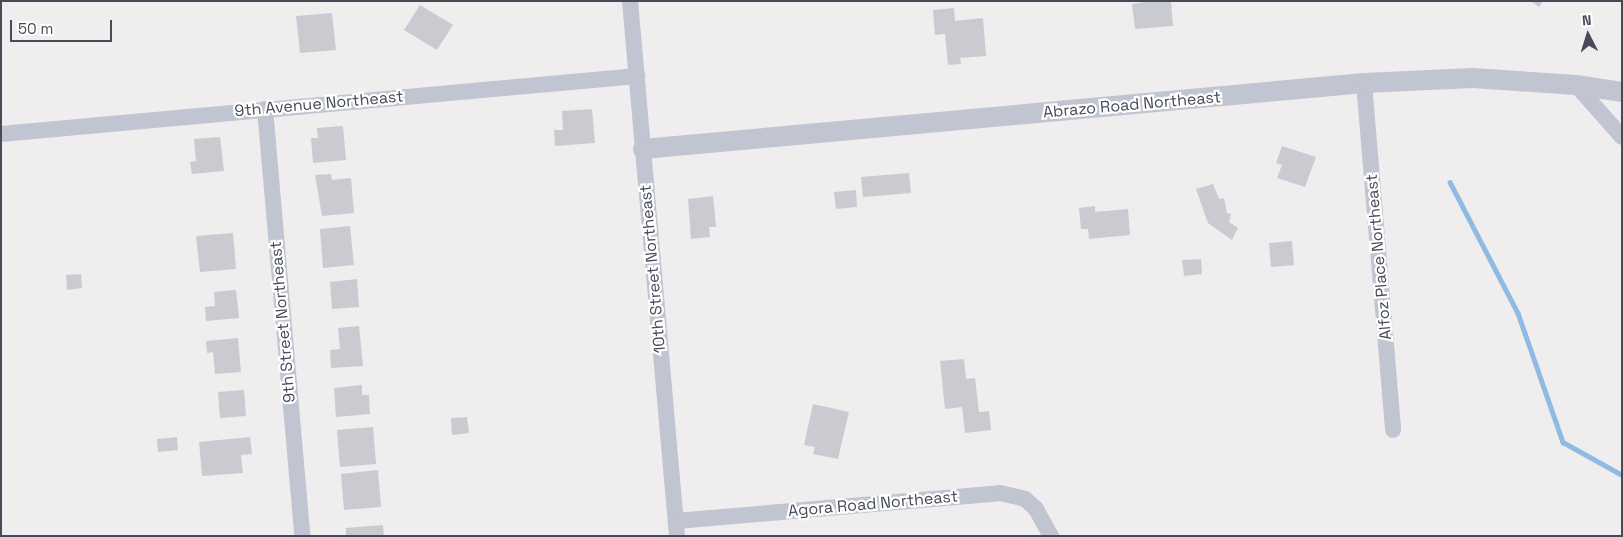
<!DOCTYPE html>
<style>
body{margin:0}
#map{position:relative;width:1623px;height:537px;overflow:hidden;background:#efeded;font-family:"Space Grotesk",sans-serif}
div>[style]{position:absolute}
.stream>*{height:4.5px;margin:-2.25px;padding:0 2.25px;transform-origin:2.25px;border-radius:2.25px;background:#8fbae3}
.building>*{inset:0;background:#cacbd1}
.minor>*{height:16px;margin:-8px;padding:0 8px;transform-origin:8px;border-radius:8px;background:#c1c5d1}
.tertiary>*{height:20px;margin:-10px;padding:0 10px;transform-origin:10px;border-radius:10px;background:#c1c5d1}
span{translate:-50% -50%;white-space:nowrap;text-align:center;line-height:1.15;-webkit-text-stroke:4.5px #fff;paint-order:stroke}
.street-label{font-size:16px;color:#474b58}
.frame{position:absolute;inset:0;border:2px solid #474b58;pointer-events:none}
.north{position:absolute;left:1563px;top:10px;width:50px;height:50px;-webkit-text-stroke:4px #fff;paint-order:stroke;rotate:355deg;font-size:14px;font-weight:700;line-height:20px;text-align:center;color:#474b58}
.north::after{content:'';display:block;margin:auto;width:18px;height:22px;background:#474b58;clip-path:polygon(50% 0,100% 100%,50% 72%,0 100%)}
.scale{position:absolute;left:10px;top:20px;width:102px;height:22px;box-sizing:border-box;border:2px solid #474b58;border-top:0;padding-left:6px;font-size:15px;line-height:18px;white-space:nowrap;color:#474b58;-webkit-text-stroke:4px #fff;paint-order:stroke}
</style>
<div id="map">
<div class="stream">
<div style="left:1450px;top:182px;width:148px;rotate:62.6deg"></div>
<div style="left:1518px;top:313px;width:137px;rotate:70.8deg"></div>
<div style="left:1563px;top:442px;width:68px;rotate:29.2deg"></div>
</div>
<div class="building">
<div style="clip-path:polygon(1152px 1px,1171px 1px,1173px 26px,1135px 29px,1132px 4px)"></div>
<div style="clip-path:polygon(1531px 1px,1543px 1px,1539px 7px)"></div>
<div style="clip-path:polygon(420px 5px,453px 25px,437px 50px,404px 30px)"></div>
<div style="clip-path:polygon(954px 8px,955px 21px,983px 18px,986px 56px,960px 58px,961px 64px,948px 65px,945px 34px,935px 35px,933px 10px)"></div>
<div style="clip-path:polygon(332px 13px,336px 50px,300px 53px,296px 16px)"></div>
<div style="clip-path:polygon(592px 109px,595px 143px,555px 146px,554px 130px,563px 130px,562px 111px)"></div>
<div style="clip-path:polygon(343px 126px,346px 160px,313px 163px,311px 138px,318px 138px,317px 128px)"></div>
<div style="clip-path:polygon(220px 137px,224px 171px,192px 174px,190px 162px,196px 161px,194px 139px)"></div>
<div style="clip-path:polygon(1282px 146px,1316px 157px,1305px 187px,1277px 178px,1282px 165px,1276px 163px)"></div>
<div style="clip-path:polygon(909px 173px,911px 193px,863px 197px,861px 177px)"></div>
<div style="clip-path:polygon(331px 174px,332px 180px,351px 178px,354px 213px,322px 216px,315px 175px)"></div>
<div style="clip-path:polygon(1213px 184px,1219px 199px,1224px 198px,1227px 213px,1231px 214px,1229px 222px,1238px 228px,1232px 240px,1208px 223px,1196px 189px)"></div>
<div style="clip-path:polygon(856px 190px,857px 207px,836px 209px,834px 192px)"></div>
<div style="clip-path:polygon(713px 196px,716px 227px,709px 227px,710px 237px,691px 239px,688px 199px)"></div>
<div style="clip-path:polygon(1095px 206px,1095px 212px,1128px 209px,1130px 235px,1089px 239px,1088px 229px,1081px 229px,1079px 208px)"></div>
<div style="clip-path:polygon(350px 226px,354px 265px,323px 268px,320px 229px)"></div>
<div style="clip-path:polygon(233px 233px,236px 269px,200px 272px,196px 236px)"></div>
<div style="clip-path:polygon(1292px 241px,1294px 265px,1271px 267px,1269px 243px)"></div>
<div style="clip-path:polygon(1201px 259px,1202px 274px,1184px 276px,1182px 260px)"></div>
<div style="clip-path:polygon(81px 274px,82px 288px,67px 290px,66px 275px)"></div>
<div style="clip-path:polygon(357px 279px,359px 307px,332px 309px,330px 282px)"></div>
<div style="clip-path:polygon(236px 290px,239px 318px,206px 321px,205px 307px,215px 306px,214px 292px)"></div>
<div style="clip-path:polygon(359px 326px,363px 366px,331px 368px,330px 350px,340px 349px,338px 328px)"></div>
<div style="clip-path:polygon(238px 338px,241px 372px,215px 374px,213px 352px,207px 353px,206px 341px)"></div>
<div style="clip-path:polygon(964px 359px,966px 379px,975px 378px,979px 412px,989px 411px,991px 430px,965px 433px,962px 407px,945px 409px,940px 361px)"></div>
<div style="clip-path:polygon(362px 385px,362px 395px,369px 395px,370px 414px,336px 417px,334px 388px)"></div>
<div style="clip-path:polygon(244px 390px,246px 416px,220px 418px,218px 392px)"></div>
<div style="clip-path:polygon(813px 404px,849px 412px,838px 459px,813px 454px,815px 447px,804px 445px)"></div>
<div style="clip-path:polygon(467px 417px,469px 433px,452px 435px,451px 418px)"></div>
<div style="clip-path:polygon(373px 427px,376px 464px,340px 467px,337px 430px)"></div>
<div style="clip-path:polygon(177px 437px,178px 450px,158px 452px,157px 439px)"></div>
<div style="clip-path:polygon(250px 437px,252px 454px,241px 455px,243px 473px,202px 476px,199px 442px)"></div>
<div style="clip-path:polygon(378px 470px,381px 507px,344px 510px,341px 474px)"></div>
<div style="clip-path:polygon(383px 525px,384px 536px,346px 536px,346px 528px)"></div>
</div>
<div class="minor">
<div style="left:630px;top:1px;width:537px;rotate:84.98deg"></div>
<div style="left:1364px;top:83px;width:348px;rotate:85.2deg"></div>
<div style="left:1576px;top:85px;width:69px;rotate:48.5deg"></div>
<div style="left:265px;top:109px;width:429px;rotate:85deg"></div>
<div style="left:1px;top:134px;width:639px;rotate:-5.21deg"></div>
<div style="left:676px;top:521px;width:325px;rotate:-4.9deg"></div>
<div style="left:1000px;top:493px;width:26px;rotate:13deg"></div>
<div style="left:1025px;top:499px;width:15px;rotate:42deg"></div>
<div style="left:1036px;top:509px;width:31px;rotate:61deg"></div>
</div>
<div class="tertiary">
<div style="left:643px;top:149px;width:724px;rotate:-5.23deg"></div>
<div style="left:1364px;top:83px;width:109px;rotate:-2.6deg"></div>
<div style="left:1473px;top:78px;width:103px;rotate:3.9deg"></div>
<div style="left:1576px;top:85px;width:47px;rotate:8.7deg"></div>
</div>
<div class="street-label">
<span style="left:319px;top:104px;rotate:-5deg">9th Avenue Northeast</span>
<span style="left:1132px;top:105px;rotate:-5deg">Abrazo Road Northeast</span>
<span style="left:1379px;top:257px;rotate:-95deg">Alfoz Place Northeast</span>
<span style="left:653px;top:269px;rotate:-95deg">10th Street Northeast</span>
<span style="left:283px;top:322px;rotate:-95deg">9th Street Northeast</span>
<span style="left:873px;top:504px;rotate:-5deg">Agora Road Northeast</span>
</div>
<div class="frame"></div>
<div class="north">N</div>
<div class="scale">50 m</div>
</div>
